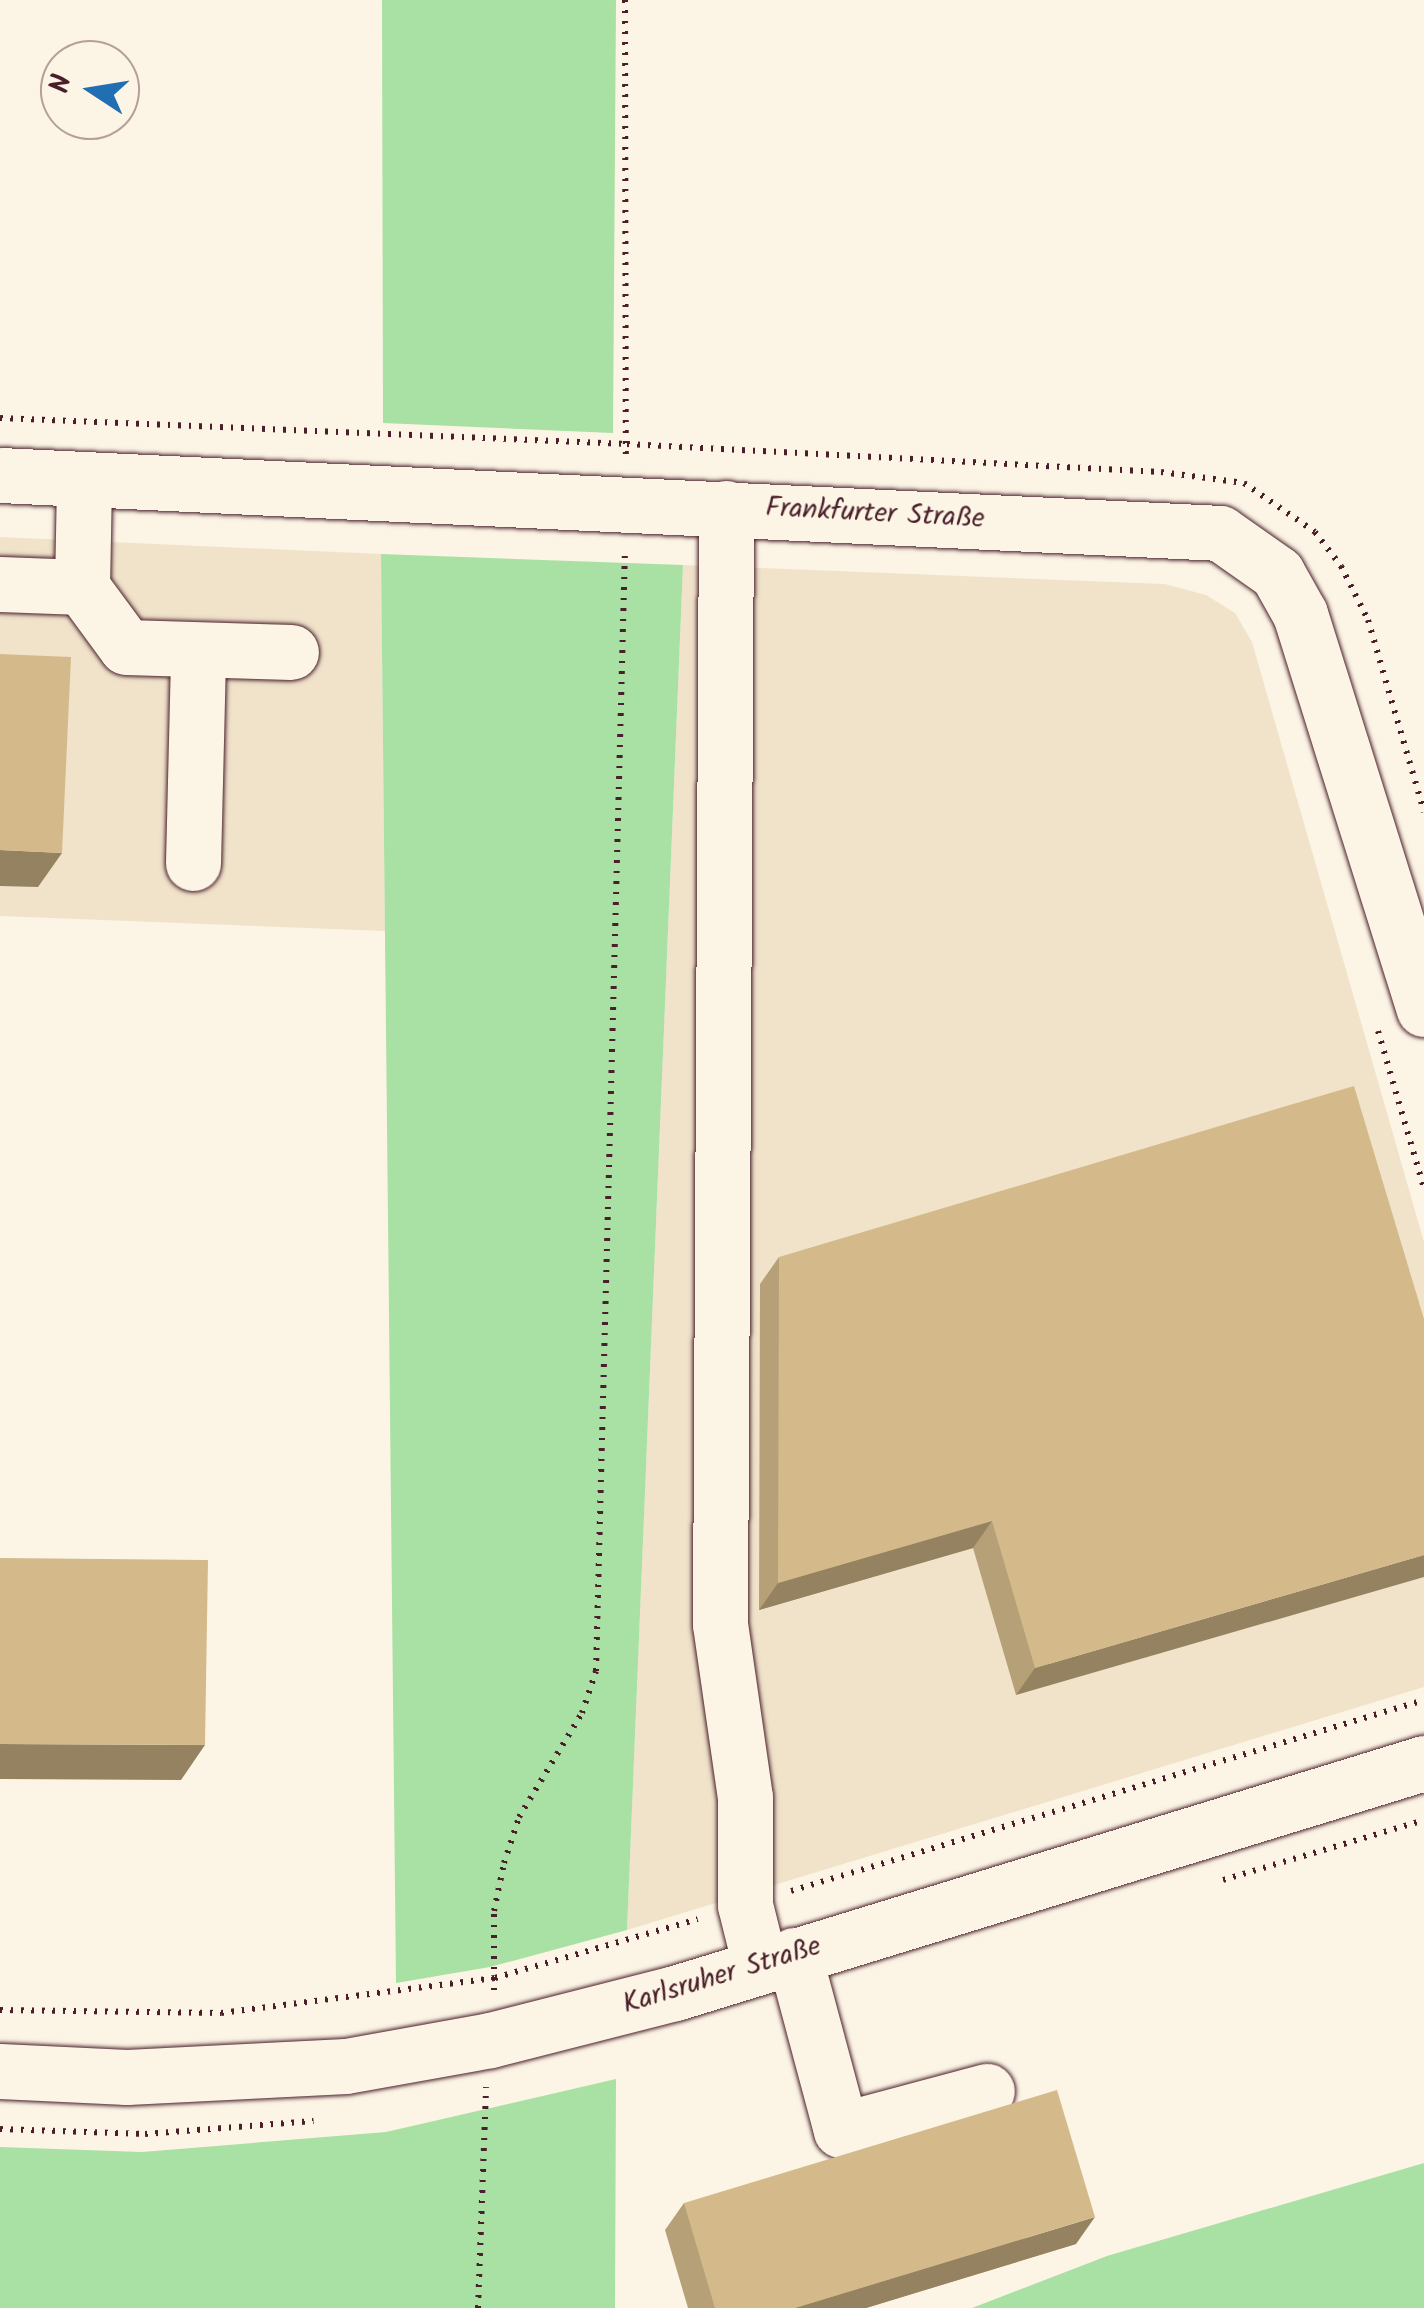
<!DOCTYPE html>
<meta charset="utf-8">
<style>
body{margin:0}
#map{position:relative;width:1424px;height:2308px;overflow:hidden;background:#fcf5e5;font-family:Kalam,sans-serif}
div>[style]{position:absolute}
.built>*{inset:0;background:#f0e3ca}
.green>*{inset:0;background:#a9e0a4}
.path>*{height:6px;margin-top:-3px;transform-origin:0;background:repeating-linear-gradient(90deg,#4a1f2b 0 2.5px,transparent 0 10.5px)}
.roads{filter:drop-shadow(0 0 2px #4a1f2b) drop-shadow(0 0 2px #4a1f2b)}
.minor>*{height:55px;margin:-27.5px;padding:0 27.5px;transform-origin:27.5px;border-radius:27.5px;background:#fcf5e5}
.wall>*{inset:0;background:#b6a077}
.shaded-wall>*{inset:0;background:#948261}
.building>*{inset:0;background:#d4ba8a}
span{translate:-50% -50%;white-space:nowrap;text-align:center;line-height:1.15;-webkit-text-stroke:8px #fcf5e5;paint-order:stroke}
.street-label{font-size:28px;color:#4a1f2b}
.north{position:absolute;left:40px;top:40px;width:100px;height:100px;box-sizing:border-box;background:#fcf5e5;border:2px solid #b59f9b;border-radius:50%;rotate:282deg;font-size:28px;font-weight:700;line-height:40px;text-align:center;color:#4a1f2b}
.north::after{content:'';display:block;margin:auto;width:35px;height:45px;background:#1f6fb2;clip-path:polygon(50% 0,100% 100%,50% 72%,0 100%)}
</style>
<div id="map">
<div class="built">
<div style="clip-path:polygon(0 537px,381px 554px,385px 931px,0 916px)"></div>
<div style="clip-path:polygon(683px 565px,1165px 584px,1206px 595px,1235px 613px,1252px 642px,1424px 1242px,1424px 1687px,627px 1930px)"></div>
</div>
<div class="green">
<div style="clip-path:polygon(382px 0,616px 0,613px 433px,383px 423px)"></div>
<div style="clip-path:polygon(381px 554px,683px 565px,627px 1930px,490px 1967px,396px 1983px)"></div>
<div style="clip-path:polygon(616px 2079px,615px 2308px,0 2308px,0 2147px,142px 2152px,386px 2132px)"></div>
<div style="clip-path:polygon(1424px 2163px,1424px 2308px,972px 2308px,1107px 2256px)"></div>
</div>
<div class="path">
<div style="left:625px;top:0;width:459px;rotate:89.9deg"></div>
<div style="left:0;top:418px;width:628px;rotate:2.37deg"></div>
<div style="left:627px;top:444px;width:535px;rotate:3deg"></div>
<div style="left:1161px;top:472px;width:84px;rotate:7.5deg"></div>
<div style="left:1244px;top:483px;width:86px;rotate:34.6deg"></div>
<div style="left:1315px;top:532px;width:43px;rotate:52.6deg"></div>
<div style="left:1341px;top:566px;width:60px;rotate:63.4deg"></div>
<div style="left:1368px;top:620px;width:200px;rotate:73.7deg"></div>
<div style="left:1378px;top:1031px;width:164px;rotate:73.7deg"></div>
<div style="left:1223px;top:1880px;width:210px;rotate:-16.6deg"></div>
<div style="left:791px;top:1891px;width:661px;rotate:-16.79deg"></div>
<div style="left:494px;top:1990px;width:79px;rotate:-90deg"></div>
<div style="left:494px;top:1911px;width:49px;rotate:-78.2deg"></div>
<div style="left:504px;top:1863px;width:48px;rotate:-71.9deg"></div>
<div style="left:519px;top:1817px;width:122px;rotate:-58.8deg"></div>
<div style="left:582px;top:1713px;width:44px;rotate:-71.6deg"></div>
<div style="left:596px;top:1671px;width:1120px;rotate:-88.52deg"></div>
<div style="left:0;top:2010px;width:221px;rotate:0.8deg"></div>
<div style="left:221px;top:2013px;width:276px;rotate:-7.3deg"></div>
<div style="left:495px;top:1978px;width:211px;rotate:-16.2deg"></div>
<div style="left:0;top:2129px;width:145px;rotate:2deg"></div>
<div style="left:145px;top:2134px;width:169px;rotate:-4.4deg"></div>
<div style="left:478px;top:2308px;width:221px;rotate:-87.9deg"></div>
</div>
<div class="roads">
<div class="minor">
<div style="left:0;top:475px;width:1221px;rotate:2.72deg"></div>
<div style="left:1220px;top:533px;width:70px;rotate:35.1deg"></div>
<div style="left:1277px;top:573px;width:47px;rotate:60.7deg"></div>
<div style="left:1300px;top:614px;width:414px;rotate:72.6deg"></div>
<div style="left:726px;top:508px;width:1116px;rotate:90.31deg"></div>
<div style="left:720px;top:1624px;width:175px;rotate:81.8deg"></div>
<div style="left:745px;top:1797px;width:108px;rotate:90deg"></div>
<div style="left:745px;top:1905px;width:62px;rotate:76deg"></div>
<div style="left:0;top:584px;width:82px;rotate:2.1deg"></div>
<div style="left:82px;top:587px;width:74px;rotate:53.7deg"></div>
<div style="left:126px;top:647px;width:165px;rotate:1.7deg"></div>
<div style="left:82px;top:587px;width:108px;rotate:-88.9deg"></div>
<div style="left:193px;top:863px;width:212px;rotate:-88.6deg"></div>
<div style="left:794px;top:1955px;width:181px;rotate:75deg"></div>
<div style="left:841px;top:2130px;width:151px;rotate:-15deg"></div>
<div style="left:0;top:2071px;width:127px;rotate:2.7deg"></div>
<div style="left:127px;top:2077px;width:219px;rotate:-2.9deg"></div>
<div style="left:346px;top:2066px;width:146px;rotate:-10.2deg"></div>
<div style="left:490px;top:2040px;width:191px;rotate:-14.3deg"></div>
<div style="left:675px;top:1993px;width:784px;rotate:-17.07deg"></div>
</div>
</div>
<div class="wall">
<div style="clip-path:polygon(779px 1257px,1424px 1319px,1016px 1695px,973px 1548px,759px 1610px,760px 1284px)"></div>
<div style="clip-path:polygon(684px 2203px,1076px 2244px,866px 2308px,688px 2308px,665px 2230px)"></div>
</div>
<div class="shaded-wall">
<div style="clip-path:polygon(0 850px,62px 853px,38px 887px,0 886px)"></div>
<div style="clip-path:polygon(992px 1521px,973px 1548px,759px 1610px,778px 1583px)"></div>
<div style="clip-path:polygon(1424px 1555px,1424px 1577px,1016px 1695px,1035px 1668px)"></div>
<div style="clip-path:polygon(0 1744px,205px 1745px,181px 1780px,0 1779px)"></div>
<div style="clip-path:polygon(1095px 2217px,1076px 2244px,866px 2308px,795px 2308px)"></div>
</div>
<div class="building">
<div style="clip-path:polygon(0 654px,71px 657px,62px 853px,0 850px)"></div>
<div style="clip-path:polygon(1354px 1086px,1424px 1319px,1424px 1555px,1035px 1668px,992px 1521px,778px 1583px,779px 1257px)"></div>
<div style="clip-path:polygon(0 1558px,208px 1560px,205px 1745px,0 1744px)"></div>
<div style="clip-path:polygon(1057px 2090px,1095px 2217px,795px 2308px,715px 2308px,684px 2203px)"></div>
</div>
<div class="street-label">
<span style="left:875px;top:514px;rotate:3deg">Frankfurter Straße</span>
<span style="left:722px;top:1976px;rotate:-17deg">Karlsruher Straße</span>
</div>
<div class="north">N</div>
</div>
